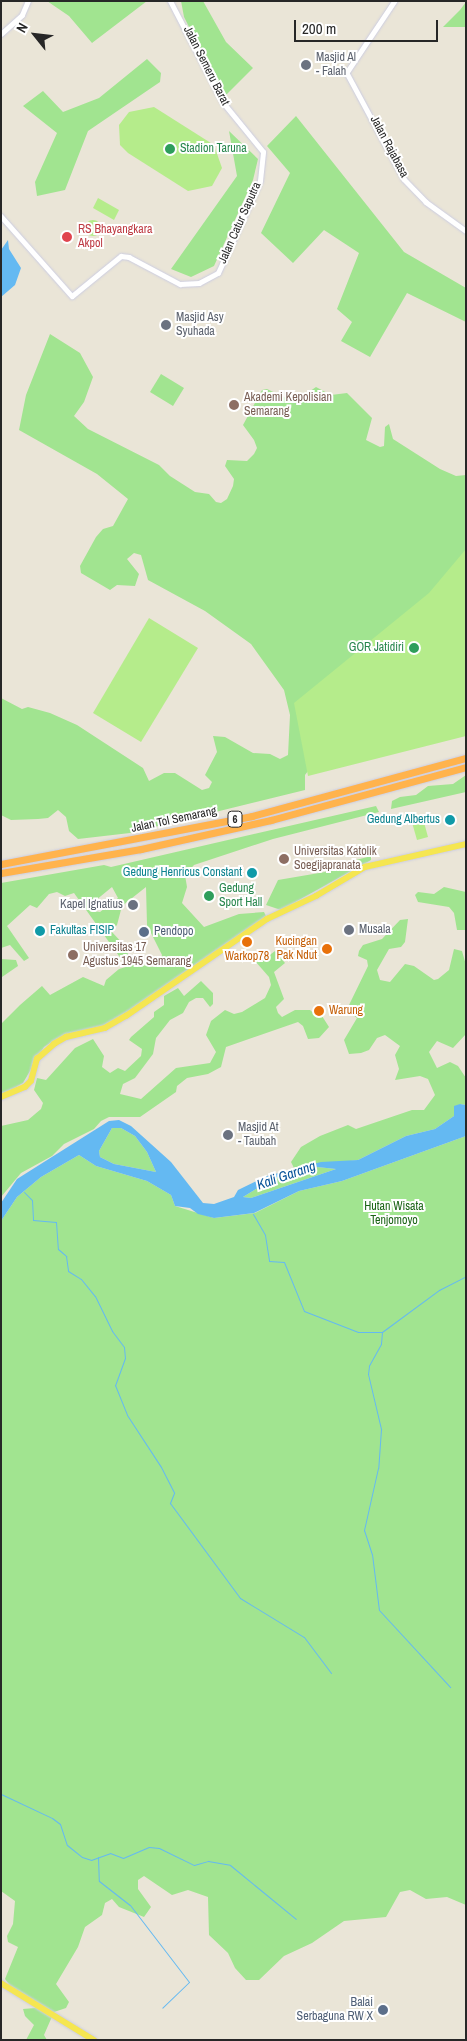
<!DOCTYPE html>
<style>
body{margin:0}
#map{position:relative;width:467px;height:2041px;overflow:hidden;background:#eae5d7;font-family:"Archivo Narrow",sans-serif}
div>[style]{position:absolute}
.green>*{inset:0;background:#a1e490}
.pitch>*{inset:0;background:#b5ec8b}
.round{border-radius:50%}
.water>*{inset:0;background:#64b9f2}
.stream>*{height:1px;margin:-0.5px;padding:0 0.5px;transform-origin:0.5px;border-radius:0.5px;background:#64b9f2}
.roads{filter:drop-shadow(0 0 1px #cccde1) drop-shadow(0 0 1px #cccde1)}
.minor>*{height:4.5px;margin:-2.25px;padding:0 2.25px;transform-origin:2.25px;border-radius:2.25px;background:#fff}
.major>*{height:5.5px;margin:-2.75px;padding:0 2.75px;transform-origin:2.75px;border-radius:2.75px;background:#f5e651}
.highway>*{height:7px;margin:-3.5px;padding:0 3.5px;transform-origin:3.5px;border-radius:3.5px;background:#ffb34d}
.dots>*{width:14px;height:14px;translate:-50% -50%;box-sizing:border-box;border:2px solid #fff;border-radius:50%}
span{translate:-50% -50%;white-space:nowrap;text-align:center;line-height:1.15;-webkit-text-stroke:4px #fff;paint-order:stroke}
.shield-label span{padding:1px 4px;background:#fff;border:1px solid;border-radius:4px;-webkit-text-stroke-width:0}
.shield-label{font-size:11px;color:#272727;font-weight:700}
.worship-label{font-size:12px;color:#5b616d}
.left{translate:0 -50%;text-align:left}
.right{translate:-100% -50%;text-align:right}
.street-label{font-size:12px;color:#272727}
.leisure-label{font-size:12px;color:#27864d}
.health-label{font-size:12px;color:#be3a42}
.education-label{font-size:12px;color:#785e54}
.culture-label{font-size:12px;color:#0d838f}
.service-label{font-size:12px;color:#4e5e75}
.food-label{font-size:12px;color:#c56008}
.park-label{font-size:12px;color:#1b6416}
.water-label{font-size:14px;color:#085399;font-style:italic}
.frame{position:absolute;inset:0;border:2px solid #272727;pointer-events:none}
.north{position:absolute;left:10px;top:10px;width:50px;height:50px;-webkit-text-stroke:4px #fff;paint-order:stroke;rotate:299deg;font-size:14px;font-weight:700;line-height:20px;text-align:center;color:#272727}
.north::after{content:'';display:block;margin:auto;width:18px;height:22px;background:#272727;clip-path:polygon(50% 0,100% 100%,50% 72%,0 100%)}
.scale{position:absolute;left:294px;top:20px;width:144px;height:22px;box-sizing:border-box;border:2px solid #272727;border-top:0;padding-left:6px;font-size:15px;line-height:18px;white-space:nowrap;color:#272727;-webkit-text-stroke:4px #fff;paint-order:stroke}
</style>
<div id="map">
<div class="green">
<div style="clip-path:polygon(47px 1px,147px 1px,92px 43px,69px 16px)"></div>
<div style="clip-path:polygon(181px 1px,203px 1px,226px 42px,253px 68px,224px 97px,184px 17px)"></div>
<div style="clip-path:polygon(466px 2px,466px 27px,443px 27px,460px 10px)"></div>
<div style="clip-path:polygon(147px 59px,161px 73px,160px 82px,88px 131px,65px 190px,37px 196px,35px 182px,57px 133px,23px 106px,43px 91px,63px 112px,99px 98px)"></div>
<div style="clip-path:polygon(296px 116px,404px 252px,466px 288px,466px 322px,407px 293px,370px 357px,341px 341px,352px 322px,337px 309px,359px 253px,324px 230px,293px 263px,261px 233px,290px 173px,267px 146px)"></div>
<div style="clip-path:polygon(229px 131px,258px 159px,253px 180px,214px 266px,191px 277px,171px 269px,237px 176px)"></div>
<div style="clip-path:polygon(50px 334px,80px 353px,93px 377px,84px 402px,74px 416px,88px 429px,159px 465px,170px 476px,195px 492px,209px 494px,216px 502px,221px 503px,227px 499px,233px 486px,234px 479px,225px 466px,227px 460px,247px 461px,254px 454px,257px 448px,254px 440px,243px 425px,262px 390px,267px 389px,288px 399px,300px 398px,316px 387px,331px 395px,347px 393px,372px 418px,366px 440px,380px 447px,384px 446px,385px 427px,389px 424px,393px 439px,440px 469px,456px 476px,466px 475px,466px 558px,305px 775px,305px 790px,130px 833px,78px 839px,69px 831px,66px 817px,58px 810px,48px 818px,38px 819px,11px 820px,1px 815px,1px 698px,22px 709px,28px 707px,50px 713px,77px 725px,143px 768px,149px 781px,164px 773px,175px 773px,202px 790px,209px 788px,212px 782px,205px 775px,217px 752px,213px 736px,225px 737px,253px 753px,270px 754px,280px 759px,288px 755px,290px 715px,284px 690px,251px 644px,205px 611px,148px 580px,141px 555px,134px 553px,127px 559px,139px 574px,135px 586px,117px 585px,110px 590px,81px 573px,80px 566px,96px 537px,103px 529px,113px 526px,128px 499px,97px 474px,19px 430px,26px 395px)"></div>
<div style="clip-path:polygon(161px 374px,184px 388px,173px 406px,150px 392px)"></div>
<div style="clip-path:polygon(466px 775px,466px 792px,391px 809px,392px 801px,400px 797px,416px 795px,428px 786px,453px 784px)"></div>
<div style="clip-path:polygon(evenodd,376px 806px,379px 812px,273px 839px,194px 865px,185px 875px,187px 887px,182px 903px,204px 927px,239px 914px,264px 912px,267px 918px,151px 1001px,102px 1027px,58px 1038px,44px 1047px,23px 1083px,1px 1096px,1px 1024px,20px 1005px,42px 986px,50px 995px,83px 977px,104px 986px,106px 980px,119px 969px,136px 964px,153px 967px,160px 962px,162px 955px,147px 925px,146px 887px,122px 906px,117px 925px,111px 931px,126px 947px,129px 958px,124px 963px,74px 893px,65px 896px,57px 892px,49px 894px,37px 908px,30px 905px,7px 926px,29px 958px,24px 961px,10px 945px,1px 948px,1px 883px,104px 865px,111px 867px,376px 806px,112px 887px,118px 898px,100px 912px,93px 911px,90px 905px,112px 887px)"></div>
<div style="clip-path:polygon(371px 856px,371px 860px,281px 910px,266px 905px,278px 880px,325px 872px,334px 866px)"></div>
<div style="clip-path:polygon(444px 887px,466px 892px,466px 930px,457px 930px,454px 913px,449px 907px,418px 902px,415px 895px,418px 892px,434px 894px)"></div>
<div style="clip-path:polygon(408px 919px,405px 942px,401px 947px,389px 949px,377px 970px,380px 980px,390px 982px,405px 964px,414px 966px,434px 980px,438px 979px,449px 970px,454px 949px,462px 951px,466px 965px,466px 1034px,453px 1048px,437px 1041px,429px 1052px,437px 1068px,450px 1062px,458px 1066px,466px 1078px,466px 1105px,460px 1104px,454px 1116px,435px 1129px,406px 1136px,358px 1160px,294px 1168px,291px 1162px,301px 1147px,320px 1136px,348px 1125px,356px 1129px,412px 1110px,424px 1110px,435px 1095px,428px 1079px,420px 1076px,395px 1080px,399px 1069px,395px 1055px,400px 1046px,385px 1035px,377px 1038px,369px 1050px,361px 1053px,349px 1054px,344px 1040px,357px 1018px,349px 1012px,349px 1005px,368px 966px,367px 960px,358px 956px,359px 951px,363px 945px,382px 939px,400px 920px)"></div>
<div style="clip-path:polygon(275px 951px,285px 963px,274px 972px,284px 999px,276px 1007px,278px 1013px,282px 1017px,295px 1010px,310px 1010px,318px 1017px,322px 1016px,329px 1027px,319px 1038px,308px 1039px,303px 1026px,298px 1022px,226px 1047px,221px 1067px,208px 1074px,187px 1078px,177px 1086px,176px 1092px,140px 1117px,109px 1117px,101px 1121px,94px 1129px,64px 1144px,52px 1156px,21px 1173px,1px 1197px,1px 1126px,28px 1120px,41px 1109px,43px 1103px,34px 1090px,37px 1078px,46px 1080px,75px 1048px,93px 1039px,104px 1056px,102px 1067px,110px 1073px,118px 1068px,125px 1071px,141px 1056px,142px 1049px,129px 1040px,131px 1037px,154px 1017px,154px 1012px,164px 1005px,164px 996px,178px 988px,184px 996px,201px 981px,213px 993px,213px 1004px,210px 1007px,203px 998px,196px 998px,189px 1002px,183px 1013px,170px 1020px,156px 1038px,153px 1054px,135px 1078px,123px 1084px,120px 1094px,141px 1099px,176px 1068px,210px 1063px,216px 1052px,206px 1035px,211px 1021px,225px 1010px,234px 1014px,242px 1012px,265px 998px,271px 985px,269px 977px,255px 961px,263px 960px)"></div>
<div style="clip-path:polygon(1px 959px,16px 960px,18px 966px,2px 977px)"></div>
<div style="clip-path:polygon(112px 1128px,121px 1128px,135px 1136px,147px 1152px,156px 1172px,114px 1164px,100px 1157px,99px 1151px)"></div>
<div style="clip-path:polygon(466px 1136px,466px 1905px,447px 1897px,426px 1899px,410px 1890px,400px 1892px,386px 1917px,344px 1921px,312px 1943px,284px 1956px,259px 1980px,246px 1980px,235px 1968px,228px 1953px,209px 1935px,208px 1897px,188px 1890px,172px 1895px,144px 1876px,138px 1880px,138px 1889px,151px 1907px,144px 1917px,119px 1907px,112px 1899px,105px 1903px,102px 1915px,85px 1927px,78px 1947px,56px 1984px,69px 2002px,66px 2008px,54px 2012px,44px 2035px,47px 2040px,26px 2040px,34px 2025px,25px 2016px,23px 2009px,35px 2008px,40px 2004px,11px 1987px,5px 1979px,18px 1947px,8px 1942px,7px 1936px,13px 1924px,15px 1901px,1px 1891px,1px 1221px,17px 1197px,41px 1177px,79px 1155px,96px 1166px,147px 1181px,171px 1195px,175px 1206px,214px 1218px,255px 1213px,299px 1191px,342px 1181px)"></div>
<div style="clip-path:polygon(317px 1167px,336px 1169px,251px 1198px,243px 1197px,274px 1178px)"></div>
</div>
<div class="pitch">
<div style="clip-path:polygon(154px 107px,214px 145px,222px 168px,212px 186px,188px 191px,128px 153px,120px 145px,119px 125px,129px 112px)"></div>
<div style="clip-path:polygon(98px 198px,119px 210px,114px 220px,93px 208px)"></div>
<div class="round" style="left:85px;top:220px;width:16px;height:16px"></div>
<div style="clip-path:polygon(466px 549px,466px 736px,308px 776px,294px 703px,429px 593px)"></div>
<div style="clip-path:polygon(149px 618px,198px 648px,141px 742px,93px 713px)"></div>
<div style="clip-path:polygon(422px 815px,428px 837px,417px 840px,411px 819px)"></div>
</div>
<div class="water">
<div style="clip-path:polygon(8px 240px,9px 249px,21px 268px,15px 285px,1px 297px,1px 250px)"></div>
<div style="clip-path:polygon(evenodd,460px 1104px,466px 1105px,466px 1136px,342px 1181px,299px 1191px,254px 1213px,214px 1218px,198px 1214px,190px 1208px,175px 1206px,171px 1195px,147px 1181px,96px 1166px,79px 1155px,41px 1177px,17px 1197px,1px 1221px,1px 1203px,17px 1179px,109px 1121px,119px 1120px,131px 1126px,171px 1162px,203px 1203px,214px 1204px,234px 1197px,238px 1190px,267px 1176px,321px 1162px,358px 1160px,406px 1136px,435px 1129px,454px 1116px,454px 1106px,460px 1104px,112px 1128px,121px 1128px,135px 1136px,147px 1152px,156px 1172px,114px 1164px,100px 1157px,99px 1151px,112px 1128px,460px 1104px,317px 1167px,336px 1169px,251px 1198px,243px 1197px,274px 1178px,317px 1167px)"></div>
</div>
<div class="stream">
<div style="left:24px;top:1192px;width:11px;rotate:45deg"></div>
<div style="left:32px;top:1200px;width:20px;rotate:87deg"></div>
<div style="left:33px;top:1220px;width:23px;rotate:5deg"></div>
<div style="left:56px;top:1222px;width:27px;rotate:86deg"></div>
<div style="left:58px;top:1249px;width:11px;rotate:41deg"></div>
<div style="left:66px;top:1256px;width:15px;rotate:82deg"></div>
<div style="left:68px;top:1271px;width:15px;rotate:32deg"></div>
<div style="left:81px;top:1279px;width:22px;rotate:51deg"></div>
<div style="left:95px;top:1296px;width:39px;rotate:64deg"></div>
<div style="left:112px;top:1331px;width:20px;rotate:53deg"></div>
<div style="left:124px;top:1347px;width:11px;rotate:85deg"></div>
<div style="left:125px;top:1358px;width:29px;rotate:110deg"></div>
<div style="left:115px;top:1385px;width:32px;rotate:68deg"></div>
<div style="left:127px;top:1415px;width:62px;rotate:56.8deg"></div>
<div style="left:161px;top:1467px;width:29px;rotate:63deg"></div>
<div style="left:174px;top:1493px;width:11px;rotate:112deg"></div>
<div style="left:170px;top:1503px;width:118px;rotate:53.6deg"></div>
<div style="left:240px;top:1598px;width:75px;rotate:31.4deg"></div>
<div style="left:304px;top:1637px;width:45px;rotate:53.1deg"></div>
<div style="left:253px;top:1214px;width:24px;rotate:60deg"></div>
<div style="left:265px;top:1235px;width:26px;rotate:81deg"></div>
<div style="left:269px;top:1261px;width:15px;rotate:4deg"></div>
<div style="left:284px;top:1262px;width:53px;rotate:67.8deg"></div>
<div style="left:304px;top:1311px;width:58px;rotate:21.3deg"></div>
<div style="left:358px;top:1332px;width:24px"></div>
<div style="left:382px;top:1332px;width:71px;rotate:-36.4deg"></div>
<div style="left:439px;top:1290px;width:30px;rotate:-27deg"></div>
<div style="left:382px;top:1332px;width:12px;rotate:95deg"></div>
<div style="left:381px;top:1344px;width:25px;rotate:119deg"></div>
<div style="left:369px;top:1366px;width:8px;rotate:97deg"></div>
<div style="left:368px;top:1374px;width:57px;rotate:76.7deg"></div>
<div style="left:381px;top:1429px;width:39px;rotate:94deg"></div>
<div style="left:378px;top:1468px;width:64px;rotate:102.7deg"></div>
<div style="left:364px;top:1530px;width:25px;rotate:72deg"></div>
<div style="left:372px;top:1554px;width:56px;rotate:82.9deg"></div>
<div style="left:379px;top:1610px;width:105px;rotate:47.3deg"></div>
<div style="left:1px;top:1794px;width:56px;rotate:25.2deg"></div>
<div style="left:52px;top:1818px;width:10px;rotate:37deg"></div>
<div style="left:60px;top:1824px;width:22px;rotate:72deg"></div>
<div style="left:67px;top:1845px;width:19px;rotate:39deg"></div>
<div style="left:82px;top:1857px;width:9px;rotate:18deg"></div>
<div style="left:91px;top:1860px;width:20px;rotate:-20deg"></div>
<div style="left:110px;top:1853px;width:14px;rotate:21deg"></div>
<div style="left:123px;top:1858px;width:28px;rotate:-23deg"></div>
<div style="left:149px;top:1847px;width:10px;rotate:6deg"></div>
<div style="left:159px;top:1848px;width:39px;rotate:26deg"></div>
<div style="left:194px;top:1865px;width:15px;rotate:-16deg"></div>
<div style="left:208px;top:1861px;width:22px;rotate:10deg"></div>
<div style="left:230px;top:1865px;width:85px;rotate:39.3deg"></div>
<div style="left:98px;top:1857px;width:24px;rotate:88deg"></div>
<div style="left:99px;top:1881px;width:39px;rotate:38deg"></div>
<div style="left:130px;top:1905px;width:97px;rotate:52.5deg"></div>
<div style="left:189px;top:1982px;width:37px;rotate:136deg"></div>
</div>
<div class="roads">
<div class="minor">
<div style="left:395px;top:1px;width:87px;rotate:123.7deg"></div>
<div style="left:347px;top:73px;width:120px;rotate:61.7deg"></div>
<div style="left:404px;top:179px;width:32px;rotate:46deg"></div>
<div style="left:426px;top:202px;width:49px;rotate:35.9deg"></div>
<div style="left:1px;top:34px;width:28px;rotate:-42deg"></div>
<div style="left:22px;top:15px;width:15px;rotate:-67deg"></div>
<div style="left:1px;top:216px;width:107px;rotate:48.4deg"></div>
<div style="left:72px;top:296px;width:63px;rotate:-39.2deg"></div>
<div style="left:121px;top:256px;width:8px;rotate:7deg"></div>
<div style="left:129px;top:257px;width:58px;rotate:27.9deg"></div>
<div style="left:180px;top:284px;width:19px;rotate:-3deg"></div>
<div style="left:199px;top:283px;width:21px;rotate:-28deg"></div>
<div style="left:218px;top:273px;width:101px;rotate:-65.5deg"></div>
<div style="left:260px;top:181px;width:29px;rotate:-84deg"></div>
<div style="left:263px;top:152px;width:63px;rotate:-129.2deg"></div>
<div style="left:223px;top:103px;width:115px;rotate:-117.5deg"></div>
</div>
<div class="major">
<div style="left:1px;top:1097px;width:26px;rotate:-23deg"></div>
<div style="left:25px;top:1087px;width:8px;rotate:-45deg"></div>
<div style="left:31px;top:1081px;width:23px;rotate:-75deg"></div>
<div style="left:37px;top:1059px;width:23px;rotate:-41deg"></div>
<div style="left:54px;top:1044px;width:14px;rotate:-30deg"></div>
<div style="left:66px;top:1037px;width:40px;rotate:-13deg"></div>
<div style="left:105px;top:1028px;width:24px;rotate:-30deg"></div>
<div style="left:126px;top:1016px;width:171px;rotate:-34.5deg"></div>
<div style="left:267px;top:919px;width:54px;rotate:-25.1deg"></div>
<div style="left:316px;top:896px;width:57px;rotate:-30.6deg"></div>
<div style="left:365px;top:867px;width:104px;rotate:-12.8deg"></div>
<div style="left:1px;top:1983px;width:109px;rotate:31.5deg"></div>
</div>
<div class="highway">
<div style="left:1px;top:864px;width:256px;rotate:-10.8deg"></div>
<div style="left:252px;top:816px;width:222px;rotate:-15.2deg"></div>
<div style="left:1px;top:873px;width:142px;rotate:-9.7deg"></div>
<div style="left:141px;top:849px;width:133px;rotate:-12.6deg"></div>
<div style="left:271px;top:820px;width:202px;rotate:-15.2deg"></div>
</div>
</div>
<div class="dots">
<div style="left:306px;top:65px;background:#6b7280"></div>
<div style="left:170px;top:149px;background:#2e9e5b"></div>
<div style="left:67px;top:237px;background:#e0444e"></div>
<div style="left:166px;top:325px;background:#6b7280"></div>
<div style="left:234px;top:405px;background:#8d6e63"></div>
<div style="left:414px;top:648px;background:#2e9e5b"></div>
<div style="left:450px;top:820px;background:#0f9aa8"></div>
<div style="left:284px;top:859px;background:#8d6e63"></div>
<div style="left:252px;top:873px;background:#0f9aa8"></div>
<div style="left:209px;top:896px;background:#2e9e5b"></div>
<div style="left:133px;top:905px;background:#6b7280"></div>
<div style="left:349px;top:930px;background:#6b7280"></div>
<div style="left:40px;top:931px;background:#0f9aa8"></div>
<div style="left:144px;top:932px;background:#5c6f8a"></div>
<div style="left:247px;top:942px;background:#e8710a"></div>
<div style="left:327px;top:949px;background:#e8710a"></div>
<div style="left:73px;top:955px;background:#8d6e63"></div>
<div style="left:319px;top:1011px;background:#e8710a"></div>
<div style="left:228px;top:1135px;background:#6b7280"></div>
<div style="left:383px;top:2010px;background:#5c6f8a"></div>
</div>
<div class="shield-label">
<span style="left:235px;top:819px">6</span>
</div>
<div class="worship-label">
<span class="left" style="left:316px;top:65px">Masjid Al<br>- Falah</span>
<span class="left" style="left:176px;top:325px">Masjid Asy<br>Syuhada</span>
<span class="right" style="left:123px;top:905px">Kapel Ignatius</span>
<span class="left" style="left:359px;top:930px">Musala</span>
<span class="left" style="left:238px;top:1135px">Masjid At<br>- Taubah</span>
</div>
<div class="street-label">
<span style="left:206px;top:66px;rotate:63deg">Jalan Semeru Barat</span>
<span style="left:389px;top:147px;rotate:62deg">Jalan Rajabasa</span>
<span style="left:240px;top:223px;rotate:-66deg">Jalan Catur Saputra</span>
<span style="left:174px;top:820px;rotate:-12deg">Jalan Tol Semarang</span>
</div>
<div class="leisure-label">
<span class="left" style="left:180px;top:149px">Stadion Taruna</span>
<span class="right" style="left:404px;top:648px">GOR Jatidiri</span>
<span class="left" style="left:219px;top:896px">Gedung<br>Sport Hall</span>
</div>
<div class="health-label">
<span class="left" style="left:78px;top:237px">RS Bhayangkara<br>Akpol</span>
</div>
<div class="education-label">
<span class="left" style="left:244px;top:405px">Akademi Kepolisian<br>Semarang</span>
<span class="left" style="left:294px;top:859px">Universitas Katolik<br>Soegijapranata</span>
<span class="left" style="left:83px;top:955px">Universitas 17<br>Agustus 1945 Semarang</span>
</div>
<div class="culture-label">
<span class="right" style="left:440px;top:820px">Gedung Albertus</span>
<span class="right" style="left:242px;top:873px">Gedung Henricus Constant</span>
<span class="left" style="left:50px;top:931px">Fakultas FISIP</span>
</div>
<div class="service-label">
<span class="left" style="left:154px;top:932px">Pendopo</span>
<span class="right" style="left:373px;top:2010px">Balai<br>Serbaguna RW X</span>
</div>
<div class="food-label">
<span class="right" style="left:317px;top:949px">Kucingan<br>Pak Ndut</span>
<span style="left:247px;top:957px">Warkop78</span>
<span class="left" style="left:329px;top:1011px">Warung</span>
</div>
<div class="park-label">
<span style="left:394px;top:1214px">Hutan Wisata<br>Tenjomoyo</span>
</div>
<div class="water-label">
<span style="left:286px;top:1175px;rotate:-19deg">Kali Garang</span>
</div>
<div class="frame"></div>
<div class="north">N</div>
<div class="scale">200 m</div>
</div>
